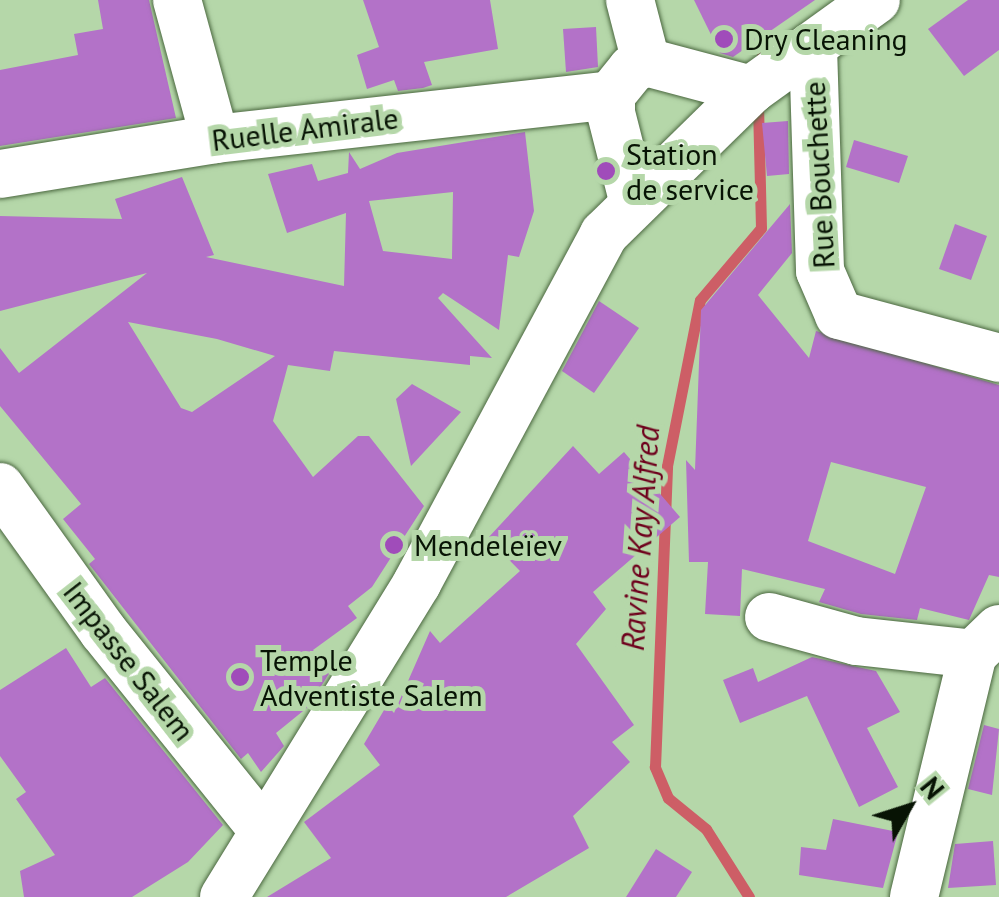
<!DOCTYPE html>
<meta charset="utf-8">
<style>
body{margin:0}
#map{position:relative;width:999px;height:897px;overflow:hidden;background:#b5d7a9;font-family:"PT Sans",sans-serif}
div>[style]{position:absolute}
.stream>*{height:11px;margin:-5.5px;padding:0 5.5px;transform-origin:5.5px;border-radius:5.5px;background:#cd5e66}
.building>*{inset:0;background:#b372c8}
.roads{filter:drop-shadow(0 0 2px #4b6840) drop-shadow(0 0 2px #4b6840)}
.minor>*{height:48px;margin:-24px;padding:0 24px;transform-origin:24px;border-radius:24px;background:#fff}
.dots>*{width:28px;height:28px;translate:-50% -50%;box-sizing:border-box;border:5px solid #b5d7a9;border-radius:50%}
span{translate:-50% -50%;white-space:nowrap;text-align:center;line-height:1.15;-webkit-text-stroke:10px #b5d7a9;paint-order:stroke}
.poi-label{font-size:30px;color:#071304}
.left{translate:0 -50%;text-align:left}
.street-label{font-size:30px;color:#071304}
.water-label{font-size:32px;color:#6e001c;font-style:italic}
.north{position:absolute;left:859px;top:757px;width:100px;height:100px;-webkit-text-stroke:8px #b5d7a9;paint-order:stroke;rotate:51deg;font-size:28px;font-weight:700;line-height:40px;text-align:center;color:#071304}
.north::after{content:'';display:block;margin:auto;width:35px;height:45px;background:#071304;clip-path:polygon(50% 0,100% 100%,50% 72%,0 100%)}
</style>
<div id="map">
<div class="stream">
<div style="left:747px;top:0;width:40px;rotate:65deg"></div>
<div style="left:764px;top:36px;width:30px;rotate:96deg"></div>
<div style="left:749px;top:897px;width:80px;rotate:-122.3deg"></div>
<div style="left:706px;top:829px;width:49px;rotate:-140.8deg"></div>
<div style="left:668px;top:798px;width:34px;rotate:-113deg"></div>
<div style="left:655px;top:767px;width:301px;rotate:-87.7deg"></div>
<div style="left:667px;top:466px;width:169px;rotate:-78.8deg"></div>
<div style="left:700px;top:300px;width:94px;rotate:-49.7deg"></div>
<div style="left:761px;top:228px;width:124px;rotate:-91.4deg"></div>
</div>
<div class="building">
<div style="clip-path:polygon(98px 0,149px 0,176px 118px,0 146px,0 70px,78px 55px,74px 34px,103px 29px)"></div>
<div style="clip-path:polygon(363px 0,490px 0,498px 49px,424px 62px,432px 85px,423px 88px,398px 91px,394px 80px,367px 89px,357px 55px,379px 47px)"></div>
<div style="clip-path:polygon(694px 0,815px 0,733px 57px,720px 53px)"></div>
<div style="clip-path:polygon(968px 0,999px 0,999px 50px,964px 76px,928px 29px)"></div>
<div style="clip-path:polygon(596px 27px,598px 67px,566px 72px,563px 29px)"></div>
<div style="clip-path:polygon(788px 121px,789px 174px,767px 176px,762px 123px)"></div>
<div style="clip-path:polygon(evenodd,525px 132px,534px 211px,519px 257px,508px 255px,499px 330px,443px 293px,438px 298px,492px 358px,470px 356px,470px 365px,334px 351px,330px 371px,288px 365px,273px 421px,313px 477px,358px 436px,369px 436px,424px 506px,372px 587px,348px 606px,357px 618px,313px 650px,330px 672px,308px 707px,276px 733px,284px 746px,261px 772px,248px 753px,241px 759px,89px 564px,95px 559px,63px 519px,81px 504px,0 406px,0 348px,19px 373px,147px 273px,0 311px,0 216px,122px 219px,115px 199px,182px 177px,214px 255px,206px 257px,344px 286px,346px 213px,287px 233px,268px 174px,312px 164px,318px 181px,348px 173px,349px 152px,360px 169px,397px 153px,525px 132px,453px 192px,452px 259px,383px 251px,369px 201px,453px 192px,525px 132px,128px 322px,217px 339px,275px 356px,192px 412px,181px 408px,128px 322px)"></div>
<div style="clip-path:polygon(854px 140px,908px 156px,899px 183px,846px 167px)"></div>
<div style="clip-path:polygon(evenodd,790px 204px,792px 253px,758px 295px,809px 358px,816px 331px,999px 385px,999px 577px,989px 575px,969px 620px,920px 608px,917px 620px,861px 614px,819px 602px,825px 589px,742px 569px,740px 616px,705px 614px,708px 562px,689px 562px,686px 460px,695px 470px,701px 310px,790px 204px,831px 462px,926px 487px,895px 574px,808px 541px,831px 462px)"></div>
<div style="clip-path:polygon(955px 224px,987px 236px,971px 280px,939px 269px)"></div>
<div style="clip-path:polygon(599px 301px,639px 328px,594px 393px,562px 371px)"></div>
<div style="clip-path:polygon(412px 384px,461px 412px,411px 466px,396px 399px)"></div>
<div style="clip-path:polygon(573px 446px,599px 474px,624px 452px,680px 517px,593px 592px,606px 609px,576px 644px,634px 725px,612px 742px,630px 762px,573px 816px,589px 848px,506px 897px,267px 897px,331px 858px,304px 822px,380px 765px,364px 744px,387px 705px,394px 713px,430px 631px,440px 643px,520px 571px,488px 538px)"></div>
<div style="clip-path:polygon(66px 648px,91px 687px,105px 678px,223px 825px,188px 862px,132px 897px,24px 897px,20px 871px,55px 855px,16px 799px,26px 792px,0 756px,0 690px)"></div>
<div style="clip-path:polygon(812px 657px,876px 671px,900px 712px,867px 728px,898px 787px,859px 807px,807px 696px,740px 723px,723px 680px,753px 668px,758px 682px)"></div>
<div style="clip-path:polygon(984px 725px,999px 729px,992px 795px,968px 789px)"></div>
<div style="clip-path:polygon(833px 819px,898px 832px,883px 888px,799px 875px,801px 847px,826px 850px)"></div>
<div style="clip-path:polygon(993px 841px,996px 885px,948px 888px,955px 844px)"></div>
<div style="clip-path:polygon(656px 849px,692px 872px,676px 897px,626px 897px)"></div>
</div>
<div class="roads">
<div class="minor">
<div style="left:177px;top:0;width:144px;rotate:74.7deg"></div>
<div style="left:630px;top:0;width:64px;rotate:75.5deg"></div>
<div style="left:813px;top:47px;width:224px;rotate:88.2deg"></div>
<div style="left:820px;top:271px;width:48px;rotate:66.6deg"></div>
<div style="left:839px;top:315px;width:166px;rotate:15deg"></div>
<div style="left:0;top:174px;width:218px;rotate:-9.2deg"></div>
<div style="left:215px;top:139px;width:398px;rotate:-6.3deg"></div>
<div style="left:633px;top:200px;width:90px;rotate:-104.2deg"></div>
<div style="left:611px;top:113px;width:18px;rotate:-90deg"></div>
<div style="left:611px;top:95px;width:33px;rotate:-51deg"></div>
<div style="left:632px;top:69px;width:16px;rotate:-27deg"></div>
<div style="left:646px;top:62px;width:109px;rotate:14.9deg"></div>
<div style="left:0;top:487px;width:177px;rotate:54.4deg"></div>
<div style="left:103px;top:631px;width:257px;rotate:51.2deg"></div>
<div style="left:769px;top:617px;width:90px;rotate:15.4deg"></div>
<div style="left:856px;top:641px;width:118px;rotate:6.3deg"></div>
<div style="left:224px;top:897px;width:369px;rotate:-58.4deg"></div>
<div style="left:417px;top:583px;width:396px;rotate:-61.8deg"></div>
<div style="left:604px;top:234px;width:206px;rotate:-44.4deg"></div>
<div style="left:751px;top:90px;width:154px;rotate:-35.8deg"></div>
<div style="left:914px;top:897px;width:250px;rotate:-76.4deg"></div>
<div style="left:973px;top:654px;width:36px;rotate:-44deg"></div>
</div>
</div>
<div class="dots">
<div style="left:724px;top:39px;background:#a04cba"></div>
<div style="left:606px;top:171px;background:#a04cba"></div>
<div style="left:394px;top:545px;background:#a04cba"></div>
<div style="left:240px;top:677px;background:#a04cba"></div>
</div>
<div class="poi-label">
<span class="left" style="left:744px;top:39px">Dry Cleaning</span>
<span class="left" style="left:626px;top:171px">Station<br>de service</span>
<span class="left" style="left:414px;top:545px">Mendeleïev</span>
<span class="left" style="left:260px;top:677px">Temple<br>Adventiste Salem</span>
</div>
<div class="street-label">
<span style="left:305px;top:129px;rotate:-7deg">Ruelle Amirale</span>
<span style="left:819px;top:175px;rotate:-93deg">Rue Bouchette</span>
<span style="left:129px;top:661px;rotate:52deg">Impasse Salem</span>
</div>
<div class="water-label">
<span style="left:640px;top:538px;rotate:-86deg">Ravine Kay Alfred</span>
</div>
<div class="north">N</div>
</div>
